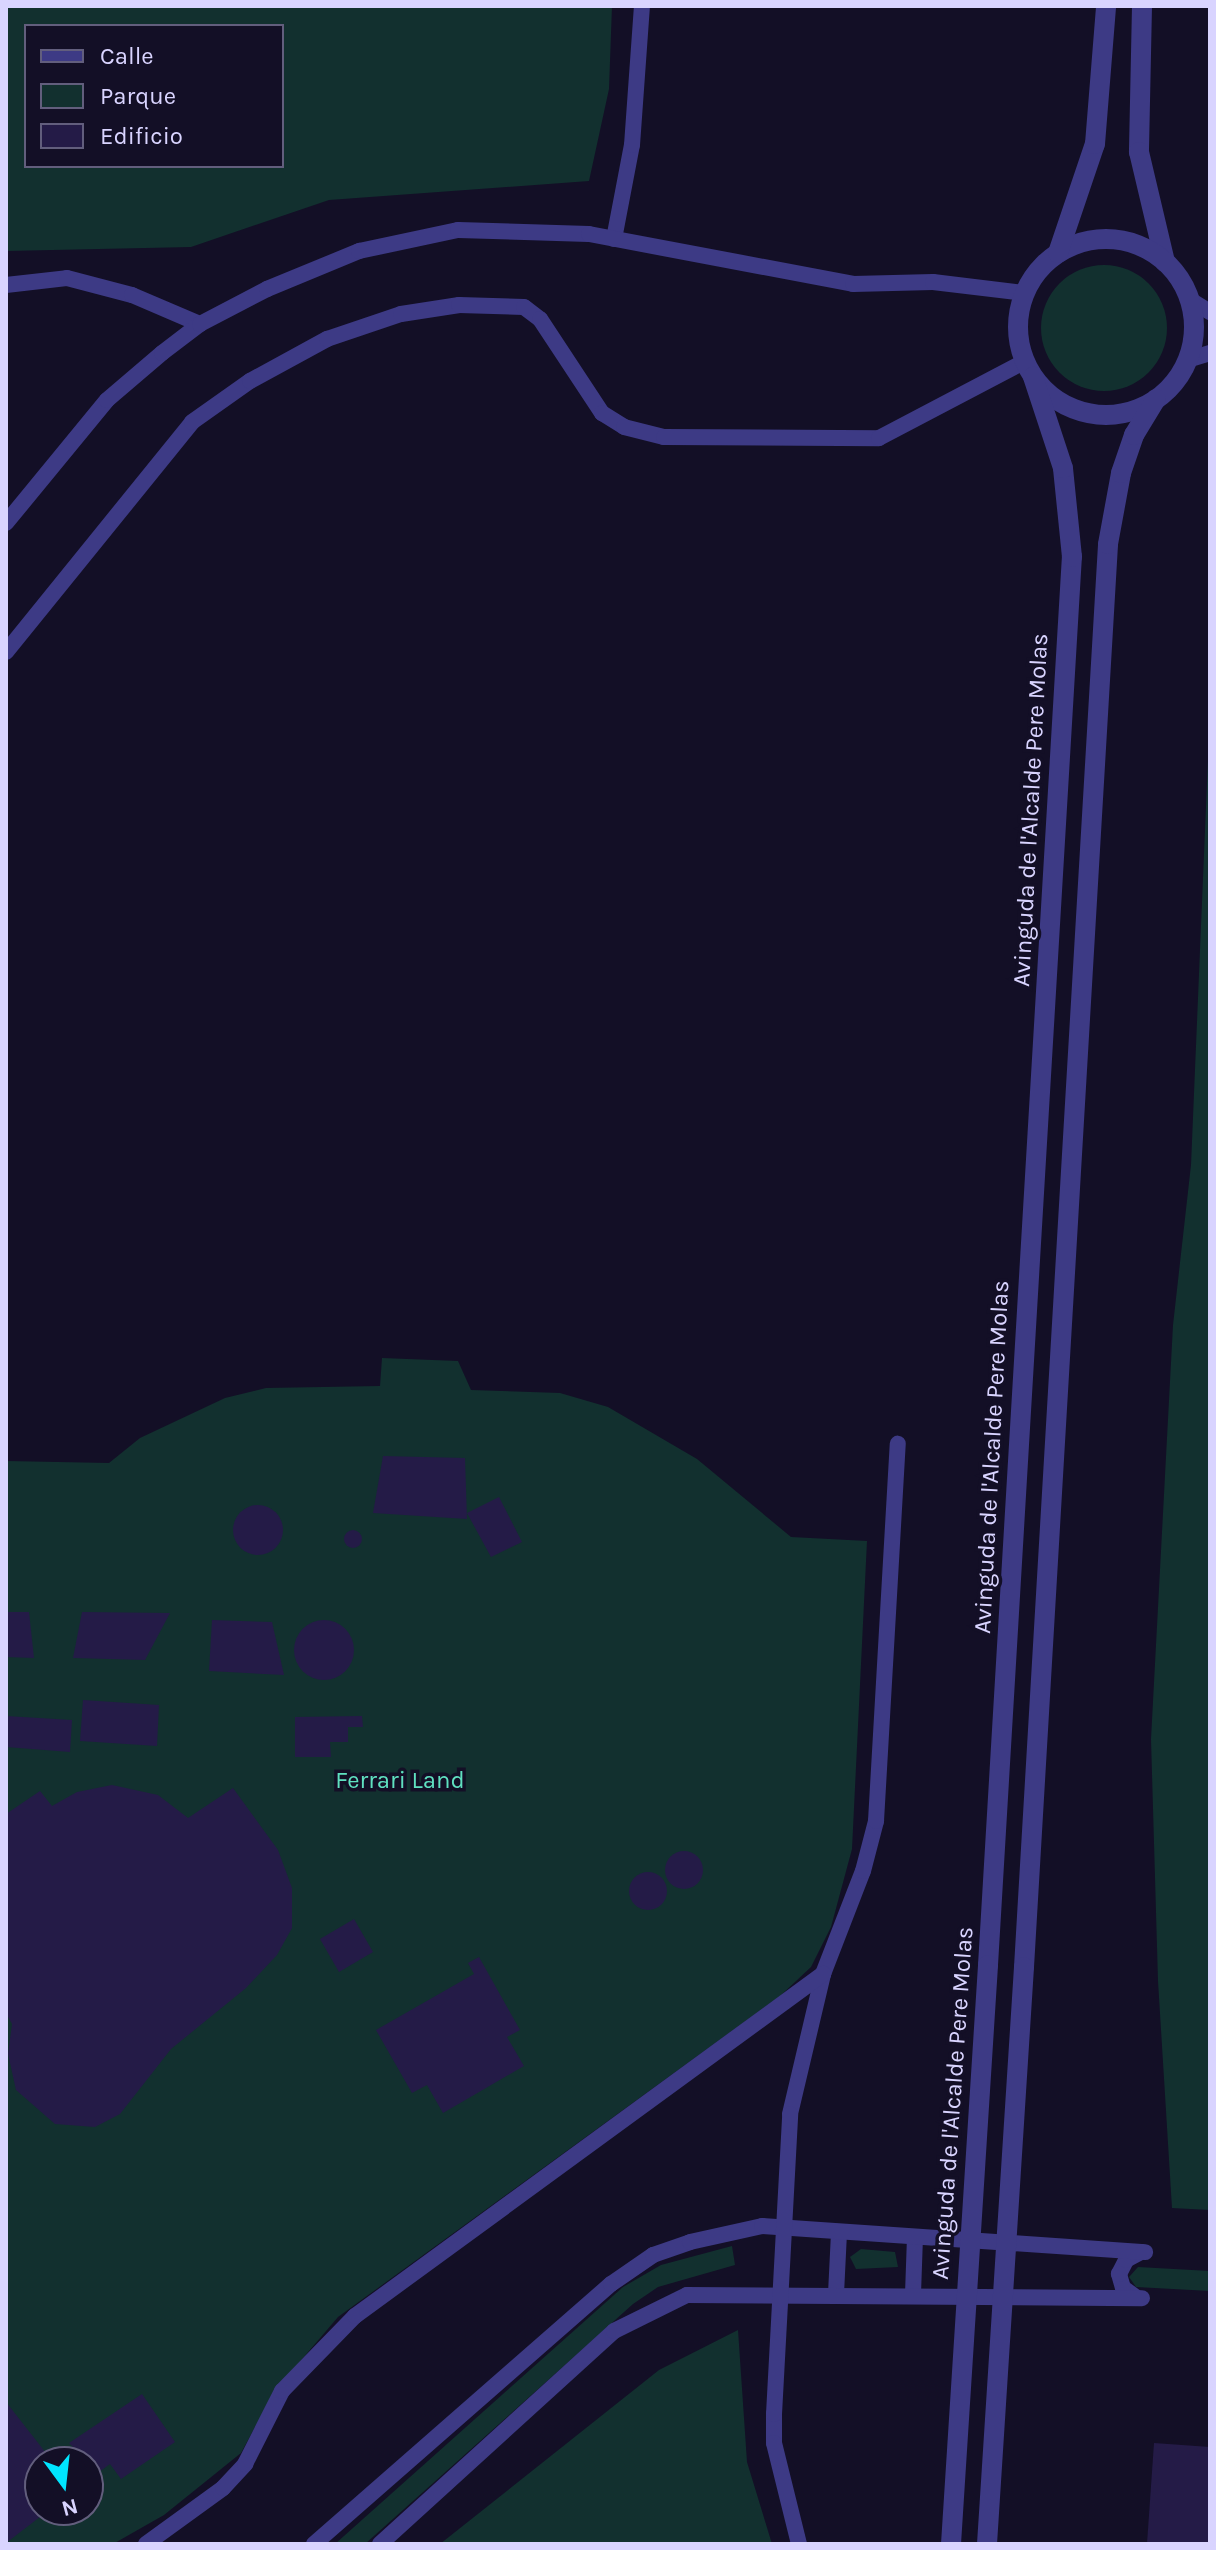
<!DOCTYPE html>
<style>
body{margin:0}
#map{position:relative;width:1216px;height:2550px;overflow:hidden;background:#130f26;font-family:Karla,sans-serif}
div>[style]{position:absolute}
.green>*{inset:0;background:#12302f}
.round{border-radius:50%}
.building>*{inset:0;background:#241b47}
.service>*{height:16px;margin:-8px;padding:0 8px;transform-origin:8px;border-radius:8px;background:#3d3a85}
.tertiary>*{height:20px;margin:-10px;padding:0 10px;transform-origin:10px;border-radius:10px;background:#3d3a85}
.tertiary>.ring{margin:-10px;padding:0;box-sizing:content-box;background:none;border:20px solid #3d3a85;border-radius:50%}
.service-bridge>*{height:16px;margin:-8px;padding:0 8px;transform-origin:8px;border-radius:8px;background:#3d3a85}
.tertiary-bridge>*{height:20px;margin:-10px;padding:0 10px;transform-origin:10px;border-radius:10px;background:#3d3a85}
span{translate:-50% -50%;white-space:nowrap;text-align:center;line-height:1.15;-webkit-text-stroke:7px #130f26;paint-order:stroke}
.street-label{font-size:24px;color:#d9d4ff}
.park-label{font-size:24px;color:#5fe0c0}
.frame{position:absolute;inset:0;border:8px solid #d9d4ff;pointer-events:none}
.legend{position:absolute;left:24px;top:24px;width:260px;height:144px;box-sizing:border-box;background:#130f26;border:2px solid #625e7d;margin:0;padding:10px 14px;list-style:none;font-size:24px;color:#d9d4ff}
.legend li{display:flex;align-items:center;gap:16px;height:40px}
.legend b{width:40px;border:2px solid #625e7d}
.north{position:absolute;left:24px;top:2446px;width:80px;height:80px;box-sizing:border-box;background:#130f26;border:2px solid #625e7d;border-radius:50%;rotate:165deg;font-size:22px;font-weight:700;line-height:32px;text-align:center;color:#d9d4ff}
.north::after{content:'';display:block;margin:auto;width:28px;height:36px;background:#00e5ff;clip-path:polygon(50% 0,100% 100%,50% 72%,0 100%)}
</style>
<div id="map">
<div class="green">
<div style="clip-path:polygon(evenodd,6px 6px,612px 6px,609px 89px,589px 181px,329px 200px,191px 247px,6px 251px,6px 6px,26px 26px,282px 26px,282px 166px,26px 166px,26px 26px)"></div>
<div class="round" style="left:1041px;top:265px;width:126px;height:126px"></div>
<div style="clip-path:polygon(1210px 711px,1210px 2210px,1172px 2208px,1158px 1981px,1151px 1739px,1173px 1325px,1191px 1165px)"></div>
<div style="clip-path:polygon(evenodd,382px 1358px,458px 1361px,471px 1390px,560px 1393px,608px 1407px,697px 1459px,791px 1537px,867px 1541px,852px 1849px,831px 1927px,811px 1967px,780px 1996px,338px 2317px,274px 2392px,241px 2453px,164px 2515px,113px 2544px,6px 2544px,6px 1461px,109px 1463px,140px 1438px,225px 1398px,266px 1388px,380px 1386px,382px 1358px,40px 2462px,88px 2462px,88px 2510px,40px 2510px,40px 2462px)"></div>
<div style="clip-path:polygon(732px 2246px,735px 2265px,658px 2287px,633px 2304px,365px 2544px,335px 2544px,623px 2287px,661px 2265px)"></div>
<div style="clip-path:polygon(861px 2249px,895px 2252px,898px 2267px,856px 2269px,850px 2257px)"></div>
<div style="clip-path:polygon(1138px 2267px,1210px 2271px,1210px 2291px,1136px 2287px,1129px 2277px)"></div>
<div style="clip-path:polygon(738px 2330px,747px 2462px,772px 2544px,440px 2544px,659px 2370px)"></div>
</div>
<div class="building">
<div style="clip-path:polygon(383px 1456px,465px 1458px,467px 1519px,373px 1513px)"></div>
<div style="clip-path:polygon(499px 1497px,522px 1542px,491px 1557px,467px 1513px)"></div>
<div class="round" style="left:233px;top:1505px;width:50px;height:50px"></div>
<div class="round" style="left:344px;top:1530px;width:18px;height:18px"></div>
<div style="clip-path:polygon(6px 1612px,29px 1612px,34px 1658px,6px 1657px)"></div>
<div style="clip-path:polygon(82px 1612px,170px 1613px,145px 1660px,73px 1658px)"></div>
<div class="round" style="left:294px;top:1620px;width:60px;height:60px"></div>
<div style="clip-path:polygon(212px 1620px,272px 1622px,284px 1675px,209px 1671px)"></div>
<div style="clip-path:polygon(83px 1700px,159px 1705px,157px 1746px,80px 1741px)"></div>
<div style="clip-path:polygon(6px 1716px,72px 1720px,70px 1752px,6px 1747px)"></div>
<div style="clip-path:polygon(362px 1716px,363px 1727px,348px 1727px,348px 1742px,330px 1742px,331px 1757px,295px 1757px,295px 1717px)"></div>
<div style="clip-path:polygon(112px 1785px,158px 1795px,188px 1818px,233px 1788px,278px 1850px,292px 1888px,292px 1928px,277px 1955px,246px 1988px,171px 2049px,120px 2114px,95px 2127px,55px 2124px,16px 2090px,8px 2054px,12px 2024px,6px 2013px,6px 1814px,40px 1791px,52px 1806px,77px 1792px)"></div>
<div class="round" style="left:665px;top:1851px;width:38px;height:38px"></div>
<div class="round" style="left:629px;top:1872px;width:38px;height:38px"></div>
<div style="clip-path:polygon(354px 1919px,373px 1952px,339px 1972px,320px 1939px)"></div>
<div style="clip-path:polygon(479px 1957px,520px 2030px,507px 2037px,524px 2066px,443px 2113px,427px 2085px,412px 2093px,376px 2030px,474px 1974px,468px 1963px)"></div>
<div style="clip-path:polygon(142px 2394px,175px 2442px,121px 2479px,110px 2464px,92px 2477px,88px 2462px,69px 2443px)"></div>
<div style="clip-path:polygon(6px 2402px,53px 2462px,40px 2462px,40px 2510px,49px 2510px,6px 2543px)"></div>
<div style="clip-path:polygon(1154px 2443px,1210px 2447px,1210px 2544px,1147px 2544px)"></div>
</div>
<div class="service">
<div style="left:614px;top:239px;width:96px;rotate:-79.2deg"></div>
<div style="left:632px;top:145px;width:139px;rotate:-85.9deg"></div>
<div style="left:6px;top:285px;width:61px;rotate:-6.5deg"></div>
<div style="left:67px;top:278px;width:67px;rotate:14.7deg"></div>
<div style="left:132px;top:295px;width:74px;rotate:23.1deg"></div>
<div style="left:1189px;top:299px;width:25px;rotate:32deg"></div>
<div style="left:1187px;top:360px;width:24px;rotate:-17deg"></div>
<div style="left:6px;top:523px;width:159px;rotate:-50.6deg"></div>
<div style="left:107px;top:400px;width:72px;rotate:-40.5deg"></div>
<div style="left:162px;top:353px;width:48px;rotate:-37.3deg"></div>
<div style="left:200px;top:324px;width:76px;rotate:-27.6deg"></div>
<div style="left:267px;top:289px;width:100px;rotate:-22.4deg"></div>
<div style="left:359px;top:251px;width:101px;rotate:-12deg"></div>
<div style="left:458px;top:230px;width:131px;rotate:1.7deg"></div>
<div style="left:589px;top:234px;width:269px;rotate:10.7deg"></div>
<div style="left:853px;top:284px;width:80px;rotate:-1.4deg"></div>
<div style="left:933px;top:282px;width:92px;rotate:6.9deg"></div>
<div style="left:6px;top:652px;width:296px;rotate:-51deg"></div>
<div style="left:192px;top:422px;width:71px;rotate:-35.3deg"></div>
<div style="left:250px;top:381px;width:88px;rotate:-28.6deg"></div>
<div style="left:327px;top:339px;width:78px;rotate:-18.7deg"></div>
<div style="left:401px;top:314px;width:59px;rotate:-8.8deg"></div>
<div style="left:459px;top:305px;width:65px;rotate:1.8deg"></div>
<div style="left:524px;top:307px;width:20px;rotate:37deg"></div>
<div style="left:540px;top:319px;width:113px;rotate:56.6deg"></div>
<div style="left:602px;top:413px;width:26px;rotate:32deg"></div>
<div style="left:624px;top:427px;width:41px;rotate:14deg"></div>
<div style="left:664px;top:437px;width:215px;rotate:0.3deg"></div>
<div style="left:879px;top:438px;width:164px;rotate:-27.7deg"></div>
<div style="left:790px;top:2114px;width:144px;rotate:-76.7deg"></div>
<div style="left:823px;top:1974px;width:110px;rotate:-68.8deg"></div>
<div style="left:863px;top:1871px;width:52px;rotate:-75.4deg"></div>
<div style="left:876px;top:1821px;width:378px;rotate:-86.7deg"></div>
<div style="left:836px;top:2294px;width:62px;rotate:-87.2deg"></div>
<div style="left:913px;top:2294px;width:57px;rotate:-88deg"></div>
<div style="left:1137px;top:2298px;width:17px;rotate:-144deg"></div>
<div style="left:1123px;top:2288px;width:15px;rotate:-106deg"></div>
<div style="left:1119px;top:2274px;width:16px;rotate:-63deg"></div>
<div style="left:1126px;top:2260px;width:17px;rotate:-28deg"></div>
<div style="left:774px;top:2414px;width:29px;rotate:90deg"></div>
<div style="left:774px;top:2443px;width:104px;rotate:76.1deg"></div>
<div style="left:146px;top:2544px;width:95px;rotate:-36deg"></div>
<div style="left:223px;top:2488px;width:33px;rotate:-47deg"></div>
<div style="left:245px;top:2464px;width:82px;rotate:-63.1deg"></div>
<div style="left:282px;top:2391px;width:105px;rotate:-45.8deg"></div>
<div style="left:355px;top:2316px;width:580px;rotate:-36.16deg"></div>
<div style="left:314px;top:2544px;width:395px;rotate:-41.2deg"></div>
<div style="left:611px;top:2284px;width:51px;rotate:-34.6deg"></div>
<div style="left:653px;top:2255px;width:39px;rotate:-19deg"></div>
<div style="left:690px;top:2242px;width:74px;rotate:-12.5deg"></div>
<div style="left:762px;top:2226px;width:384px;rotate:3.9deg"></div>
<div style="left:380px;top:2544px;width:316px;rotate:-42.3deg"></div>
<div style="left:614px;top:2331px;width:81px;rotate:-26.3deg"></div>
<div style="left:687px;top:2295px;width:455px;rotate:0.4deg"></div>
</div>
<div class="tertiary">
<div style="left:1142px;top:6px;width:146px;rotate:91.2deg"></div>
<div style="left:1139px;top:152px;width:113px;rotate:76.7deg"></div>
<div class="ring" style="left:1018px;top:239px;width:156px;height:156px"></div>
<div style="left:1058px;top:253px;width:115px;rotate:-71.3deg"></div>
<div style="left:1095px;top:144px;width:138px;rotate:-85.4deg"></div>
<div style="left:988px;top:1965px;width:1411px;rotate:-86.59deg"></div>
<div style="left:1072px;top:557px;width:89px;rotate:-95.8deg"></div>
<div style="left:1063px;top:468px;width:96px;rotate:-108.2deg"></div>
<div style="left:1024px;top:1967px;width:1425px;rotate:-86.62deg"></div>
<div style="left:1108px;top:544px;width:72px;rotate:-79.6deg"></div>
<div style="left:1121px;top:473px;width:40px;rotate:-71.1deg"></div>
<div style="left:1134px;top:435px;width:42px;rotate:-58.6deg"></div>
</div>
<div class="service-bridge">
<div style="left:774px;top:2414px;width:300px;rotate:-86.9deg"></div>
</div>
<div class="tertiary-bridge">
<div style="left:951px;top:2544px;width:580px;rotate:-86.34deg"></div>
<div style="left:987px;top:2544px;width:578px;rotate:-86.33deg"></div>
</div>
<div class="street-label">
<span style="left:1031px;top:810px;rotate:-87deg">Avinguda de l'Alcalde Pere Molas</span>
<span style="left:992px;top:1457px;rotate:-87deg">Avinguda de l'Alcalde Pere Molas</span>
<span style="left:953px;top:2103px;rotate:-86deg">Avinguda de l'Alcalde Pere Molas</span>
</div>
<div class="park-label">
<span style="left:400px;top:1781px">Ferrari Land</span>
</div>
<div class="frame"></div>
<ul class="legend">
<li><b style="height:10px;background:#3d3a85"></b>Calle</li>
<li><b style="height:22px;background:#12302f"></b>Parque</li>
<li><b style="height:22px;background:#241b47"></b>Edificio</li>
</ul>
<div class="north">N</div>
</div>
